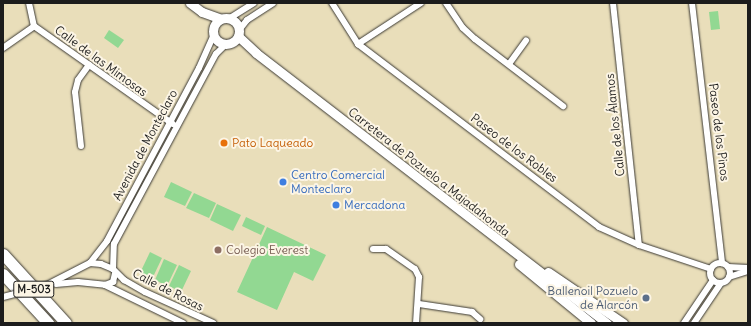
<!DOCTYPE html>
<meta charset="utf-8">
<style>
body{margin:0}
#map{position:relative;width:751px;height:326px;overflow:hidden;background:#e9deba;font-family:Delius,sans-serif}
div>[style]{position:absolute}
.green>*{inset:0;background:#92d892}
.roads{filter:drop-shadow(0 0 1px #3b3934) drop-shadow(0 0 1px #3b3934)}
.street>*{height:6px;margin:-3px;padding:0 3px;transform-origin:3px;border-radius:3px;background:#fff}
.street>.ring{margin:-3px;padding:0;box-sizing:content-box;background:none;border:6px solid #fff;border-radius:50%}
.secondary>*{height:9px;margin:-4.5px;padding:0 4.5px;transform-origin:4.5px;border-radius:4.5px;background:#fff}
.secondary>.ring{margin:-4.5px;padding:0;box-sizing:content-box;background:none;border:9px solid #fff;border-radius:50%}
.highway>*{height:11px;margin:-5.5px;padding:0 5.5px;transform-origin:5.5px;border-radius:5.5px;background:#fff}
.bridges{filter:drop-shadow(0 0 1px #3b3934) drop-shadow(0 0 1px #3b3934)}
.street-bridge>*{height:6px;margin:-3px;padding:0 3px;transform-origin:3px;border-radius:3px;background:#fff}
.dots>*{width:11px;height:11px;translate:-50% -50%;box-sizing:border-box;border:2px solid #fcf5e5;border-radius:50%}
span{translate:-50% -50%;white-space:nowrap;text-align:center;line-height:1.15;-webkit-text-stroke:4px #fcf5e5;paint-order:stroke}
.shield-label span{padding:1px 3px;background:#fcf5e5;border:1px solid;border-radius:3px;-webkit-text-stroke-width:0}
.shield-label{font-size:11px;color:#1c1c1c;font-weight:700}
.street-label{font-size:12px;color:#1c1c1c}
.food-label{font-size:12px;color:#c56008}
.left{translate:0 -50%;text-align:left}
.shop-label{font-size:12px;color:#366cbe}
.education-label{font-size:12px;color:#785e54}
.service-label{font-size:12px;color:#4e5e75}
.right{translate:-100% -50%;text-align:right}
.frame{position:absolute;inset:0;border:4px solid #1c1c1c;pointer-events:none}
</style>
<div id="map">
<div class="green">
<div style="clip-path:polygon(718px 11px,720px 29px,711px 30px,709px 12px)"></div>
<div style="clip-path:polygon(109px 30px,124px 40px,118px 48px,104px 38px)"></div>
<div style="clip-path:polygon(171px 182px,192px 192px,185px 206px,164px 197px)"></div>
<div style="clip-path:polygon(194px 193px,216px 203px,209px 218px,186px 208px)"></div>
<div style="clip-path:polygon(217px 204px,241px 215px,233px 231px,210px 220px)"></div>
<div style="clip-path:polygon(246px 217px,265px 226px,261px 235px,242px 226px)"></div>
<div style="clip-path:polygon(267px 227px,326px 255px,313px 281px,294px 272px,277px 310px,237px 292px)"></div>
<div style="clip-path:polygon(150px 252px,162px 258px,152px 279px,140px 273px)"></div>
<div style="clip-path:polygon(164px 259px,177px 265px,167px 286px,155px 280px)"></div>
<div style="clip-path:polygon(179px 265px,191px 271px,181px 292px,169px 286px)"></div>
</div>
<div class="roads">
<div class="street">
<div style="left:29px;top:3px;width:24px;rotate:78deg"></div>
<div style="left:34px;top:26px;width:170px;rotate:35.2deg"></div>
<div style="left:332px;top:3px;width:49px;rotate:57.6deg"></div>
<div style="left:358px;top:44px;width:303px;rotate:37.2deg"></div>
<div style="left:599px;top:227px;width:44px;rotate:24.2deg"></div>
<div style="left:639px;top:245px;width:76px;rotate:18.4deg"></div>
<div style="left:446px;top:3px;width:30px;rotate:56deg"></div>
<div style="left:463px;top:28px;width:16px;rotate:43deg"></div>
<div style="left:475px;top:39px;width:111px;rotate:37.3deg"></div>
<div style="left:613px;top:3px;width:243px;rotate:83.9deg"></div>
<div style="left:692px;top:3px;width:262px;rotate:83.4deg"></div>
<div style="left:230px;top:18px;width:28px;rotate:-32deg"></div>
<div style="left:239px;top:30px;width:13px;rotate:-51deg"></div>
<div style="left:247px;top:20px;width:31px;rotate:-33deg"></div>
<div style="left:358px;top:44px;width:75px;rotate:-33.1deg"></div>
<div style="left:3px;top:48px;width:38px;rotate:-35deg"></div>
<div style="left:509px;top:64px;width:29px;rotate:-54deg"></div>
<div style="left:81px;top:146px;width:54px;rotate:-96.3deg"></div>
<div style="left:75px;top:92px;width:12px;rotate:-76deg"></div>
<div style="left:78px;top:80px;width:19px;rotate:-54deg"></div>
<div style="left:373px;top:249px;width:13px"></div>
<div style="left:386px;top:249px;width:35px;rotate:35deg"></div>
<div style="left:415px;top:269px;width:9px;rotate:63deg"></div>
<div style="left:419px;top:277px;width:46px;rotate:93.7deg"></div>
<div style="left:90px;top:263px;width:28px;rotate:-52deg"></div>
<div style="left:107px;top:241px;width:196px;rotate:-62deg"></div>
<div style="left:199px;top:68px;width:37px;rotate:-66deg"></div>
<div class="ring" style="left:710px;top:263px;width:14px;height:14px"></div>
<div style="left:728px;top:267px;width:20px;rotate:3deg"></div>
<div style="left:113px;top:269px;width:25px;rotate:-88deg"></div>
<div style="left:114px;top:244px;width:216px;rotate:-61.8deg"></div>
<div style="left:216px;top:54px;width:14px;rotate:-45deg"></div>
<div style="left:729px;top:277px;width:20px;rotate:-18deg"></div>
<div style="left:56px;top:284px;width:22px;rotate:-5deg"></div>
<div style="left:78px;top:282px;width:27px;rotate:6deg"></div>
<div style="left:105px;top:285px;width:9px;rotate:-21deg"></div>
<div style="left:113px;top:282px;width:9px;rotate:-77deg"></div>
<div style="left:105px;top:285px;width:87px;rotate:26deg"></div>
<div style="left:45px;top:286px;width:51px;rotate:-27.1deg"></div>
<div style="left:90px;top:263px;width:11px;rotate:5deg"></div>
<div style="left:101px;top:264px;width:13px;rotate:23deg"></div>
<div style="left:113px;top:269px;width:16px;rotate:45deg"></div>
<div style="left:124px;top:280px;width:24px;rotate:30deg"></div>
<div style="left:145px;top:292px;width:75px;rotate:24.5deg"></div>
<div style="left:419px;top:304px;width:54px;rotate:8.6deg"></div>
<div style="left:472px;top:312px;width:11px;rotate:41deg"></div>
<div style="left:684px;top:323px;width:52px;rotate:-56deg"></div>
<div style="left:694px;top:323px;width:48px;rotate:-56deg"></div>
</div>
<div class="secondary">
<div style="left:190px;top:3px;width:15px;rotate:37deg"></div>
<div style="left:202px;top:12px;width:20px;rotate:20deg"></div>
<div class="ring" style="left:213px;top:18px;width:17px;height:17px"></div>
<div style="left:238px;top:36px;width:25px;rotate:43deg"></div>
<div style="left:256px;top:53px;width:443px;rotate:37.6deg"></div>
<div style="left:519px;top:264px;width:93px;rotate:39.3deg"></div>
<div style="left:548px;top:272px;width:91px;rotate:34.2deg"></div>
</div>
<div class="highway">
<div style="left:3px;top:254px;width:93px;rotate:47.6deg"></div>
<div style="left:3px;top:274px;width:67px;rotate:47.4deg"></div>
</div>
</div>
<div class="bridges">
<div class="street-bridge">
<div style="left:3px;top:297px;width:43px;rotate:-14.7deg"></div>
</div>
</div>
<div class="dots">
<div style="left:224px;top:143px;background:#e8710a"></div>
<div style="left:283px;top:182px;background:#3f7fe0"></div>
<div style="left:336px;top:205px;background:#3f7fe0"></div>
<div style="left:218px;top:250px;background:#8d6e63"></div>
<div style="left:646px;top:298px;background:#5c6f8a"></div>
</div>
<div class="shield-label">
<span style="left:34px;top:289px">M-503</span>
</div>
<div class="street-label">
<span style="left:101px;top:61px;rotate:36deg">Calle de las Mimosas</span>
<span style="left:615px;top:125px;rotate:-96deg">Calle de los Álamos</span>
<span style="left:719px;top:132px;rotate:83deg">Paseo de los Pinos</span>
<span style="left:145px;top:145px;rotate:-62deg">Avenida de Monteclaro</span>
<span style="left:514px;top:148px;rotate:37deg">Paseo de los Robles</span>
<span style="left:429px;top:172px;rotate:38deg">Carretera de Pozuelo a Majadahonda</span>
<span style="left:168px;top:290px;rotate:27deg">Calle de Rosas</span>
</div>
<div class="food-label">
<span class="left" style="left:232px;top:143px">Pato Laqueado</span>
</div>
<div class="shop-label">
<span class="left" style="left:291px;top:182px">Centro Comercial<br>Monteclaro</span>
<span class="left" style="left:344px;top:205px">Mercadona</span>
</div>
<div class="education-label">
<span class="left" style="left:226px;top:250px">Colegio Everest</span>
</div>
<div class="service-label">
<span class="right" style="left:638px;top:298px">Ballenoil Pozuelo<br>de Alarcón</span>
</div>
<div class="frame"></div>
</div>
